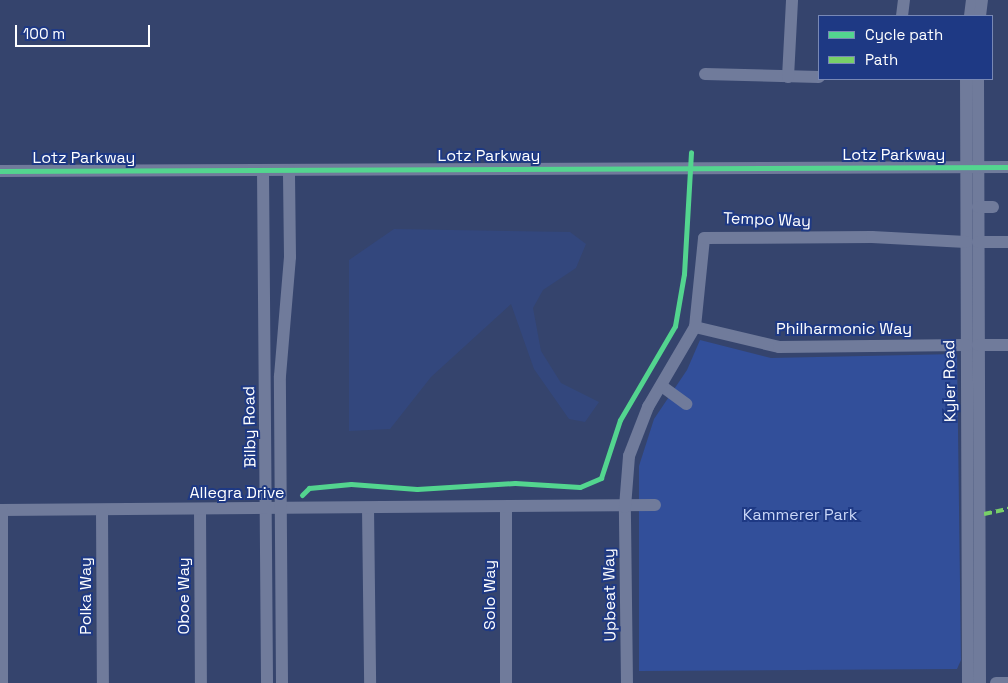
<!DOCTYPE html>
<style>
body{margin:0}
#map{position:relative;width:1008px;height:683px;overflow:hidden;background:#35446d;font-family:"Space Grotesk",sans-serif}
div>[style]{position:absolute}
.green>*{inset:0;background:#324f9a}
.water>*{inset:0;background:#33477d}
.minor>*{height:12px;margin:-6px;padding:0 6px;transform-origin:6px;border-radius:6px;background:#707b9b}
.quiet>*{height:4px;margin-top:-2px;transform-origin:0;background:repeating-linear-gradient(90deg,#78d068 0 8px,transparent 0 12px)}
.cycleway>*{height:5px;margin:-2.5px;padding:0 2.5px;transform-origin:2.5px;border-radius:2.5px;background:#53d58f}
span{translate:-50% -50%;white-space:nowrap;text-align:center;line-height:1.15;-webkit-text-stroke:4px #1e3984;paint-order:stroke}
.street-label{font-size:16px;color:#fff}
.park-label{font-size:16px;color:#c9d6f7}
.legend{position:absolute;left:818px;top:15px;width:175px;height:65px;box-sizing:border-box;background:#1e3984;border:1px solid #7888b5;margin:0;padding:6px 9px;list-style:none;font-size:15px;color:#fff}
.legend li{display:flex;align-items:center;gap:10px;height:25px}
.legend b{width:25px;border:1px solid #7888b5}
.scale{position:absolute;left:15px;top:25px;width:135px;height:22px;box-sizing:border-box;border:2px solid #fff;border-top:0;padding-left:6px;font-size:15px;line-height:18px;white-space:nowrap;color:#fff;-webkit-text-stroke:4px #1e3984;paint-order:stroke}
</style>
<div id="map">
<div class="green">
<div style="clip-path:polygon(700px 340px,771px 358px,957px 354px,961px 660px,957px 669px,639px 671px,639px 466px,654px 419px,687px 370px)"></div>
</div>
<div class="water">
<div style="clip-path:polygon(394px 229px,570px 232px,586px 244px,576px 268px,543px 290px,533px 308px,541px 351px,561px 383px,599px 402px,585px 422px,569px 419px,534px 369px,511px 304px,431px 377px,390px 429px,349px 431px,349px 260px)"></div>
</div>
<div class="minor">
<div style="left:902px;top:16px;width:16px;rotate:-83deg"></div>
<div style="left:970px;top:16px;width:16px;rotate:-83deg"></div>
<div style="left:980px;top:16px;width:16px;rotate:-83deg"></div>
<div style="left:705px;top:74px;width:114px;rotate:1.5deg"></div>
<div style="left:788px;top:77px;width:77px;rotate:-87deg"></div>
<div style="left:966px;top:79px;width:604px;rotate:89.81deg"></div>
<div style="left:978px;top:79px;width:604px;rotate:89.81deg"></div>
<div style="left:263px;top:170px;width:513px;rotate:89.55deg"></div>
<div style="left:0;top:171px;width:1008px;rotate:-0.23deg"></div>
<div style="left:978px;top:207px;width:15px"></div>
<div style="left:978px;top:242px;width:30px"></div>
<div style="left:695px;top:327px;width:86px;rotate:13.4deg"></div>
<div style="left:779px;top:347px;width:187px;rotate:-0.6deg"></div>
<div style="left:978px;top:345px;width:30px"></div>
<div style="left:663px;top:387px;width:29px;rotate:36deg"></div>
<div style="left:506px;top:507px;width:176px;rotate:90deg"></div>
<div style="left:368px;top:508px;width:175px;rotate:89.3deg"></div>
<div style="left:200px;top:509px;width:174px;rotate:89.7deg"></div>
<div style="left:0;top:510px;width:655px;rotate:-0.44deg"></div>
<div style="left:2px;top:510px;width:173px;rotate:90deg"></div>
<div style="left:102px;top:510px;width:173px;rotate:89.7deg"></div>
<div style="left:282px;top:683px;width:307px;rotate:-90.4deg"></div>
<div style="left:280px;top:376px;width:119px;rotate:-85.2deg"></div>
<div style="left:290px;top:257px;width:87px;rotate:-90.7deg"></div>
<div style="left:627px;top:683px;width:176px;rotate:-90.7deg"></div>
<div style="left:625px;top:507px;width:51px;rotate:-85.5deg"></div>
<div style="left:629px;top:456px;width:53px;rotate:-68.8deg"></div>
<div style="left:648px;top:407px;width:93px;rotate:-59.6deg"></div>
<div style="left:695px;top:327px;width:89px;rotate:-84.2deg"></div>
<div style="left:704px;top:238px;width:168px;rotate:-0.3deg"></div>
<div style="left:872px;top:237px;width:94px;rotate:3deg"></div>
<div style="left:996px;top:683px;width:12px"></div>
</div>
<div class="quiet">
<div style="left:984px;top:514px;width:25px;rotate:-12deg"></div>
</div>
<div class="cycleway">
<div style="left:0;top:171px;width:1008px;rotate:-0.23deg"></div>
<div style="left:302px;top:495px;width:10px;rotate:-45deg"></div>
<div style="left:309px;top:488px;width:42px;rotate:-5.4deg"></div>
<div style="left:351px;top:484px;width:66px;rotate:4.3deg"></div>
<div style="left:417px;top:489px;width:98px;rotate:-3.5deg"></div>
<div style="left:515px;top:483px;width:65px;rotate:3.5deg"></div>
<div style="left:580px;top:487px;width:23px;rotate:-23deg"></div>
<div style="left:601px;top:478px;width:61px;rotate:-71.9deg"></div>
<div style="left:620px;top:420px;width:109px;rotate:-59.7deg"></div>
<div style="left:675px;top:326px;width:53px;rotate:-80.2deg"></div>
<div style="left:684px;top:274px;width:122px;rotate:-86.7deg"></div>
</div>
<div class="street-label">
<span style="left:894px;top:155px">Lotz Parkway</span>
<span style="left:489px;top:156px">Lotz Parkway</span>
<span style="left:84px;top:158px">Lotz Parkway</span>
<span style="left:767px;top:220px;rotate:2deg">Tempo Way</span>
<span style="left:844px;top:329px">Philharmonic Way</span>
<span style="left:950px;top:381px;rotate:-91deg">Kyler Road</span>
<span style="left:250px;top:427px;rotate:-91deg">Bilby Road</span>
<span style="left:237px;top:493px">Allegra Drive</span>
<span style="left:490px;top:595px;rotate:-90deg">Solo Way</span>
<span style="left:610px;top:595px;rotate:-91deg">Upbeat Way</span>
<span style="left:86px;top:596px;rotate:-90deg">Polka Way</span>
<span style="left:184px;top:596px;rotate:-90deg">Oboe Way</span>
</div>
<div class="park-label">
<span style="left:800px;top:515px">Kammerer Park</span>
</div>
<ul class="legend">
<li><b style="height:6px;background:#53d58f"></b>Cycle path</li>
<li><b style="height:6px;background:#78d068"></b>Path</li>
</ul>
<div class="scale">100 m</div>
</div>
